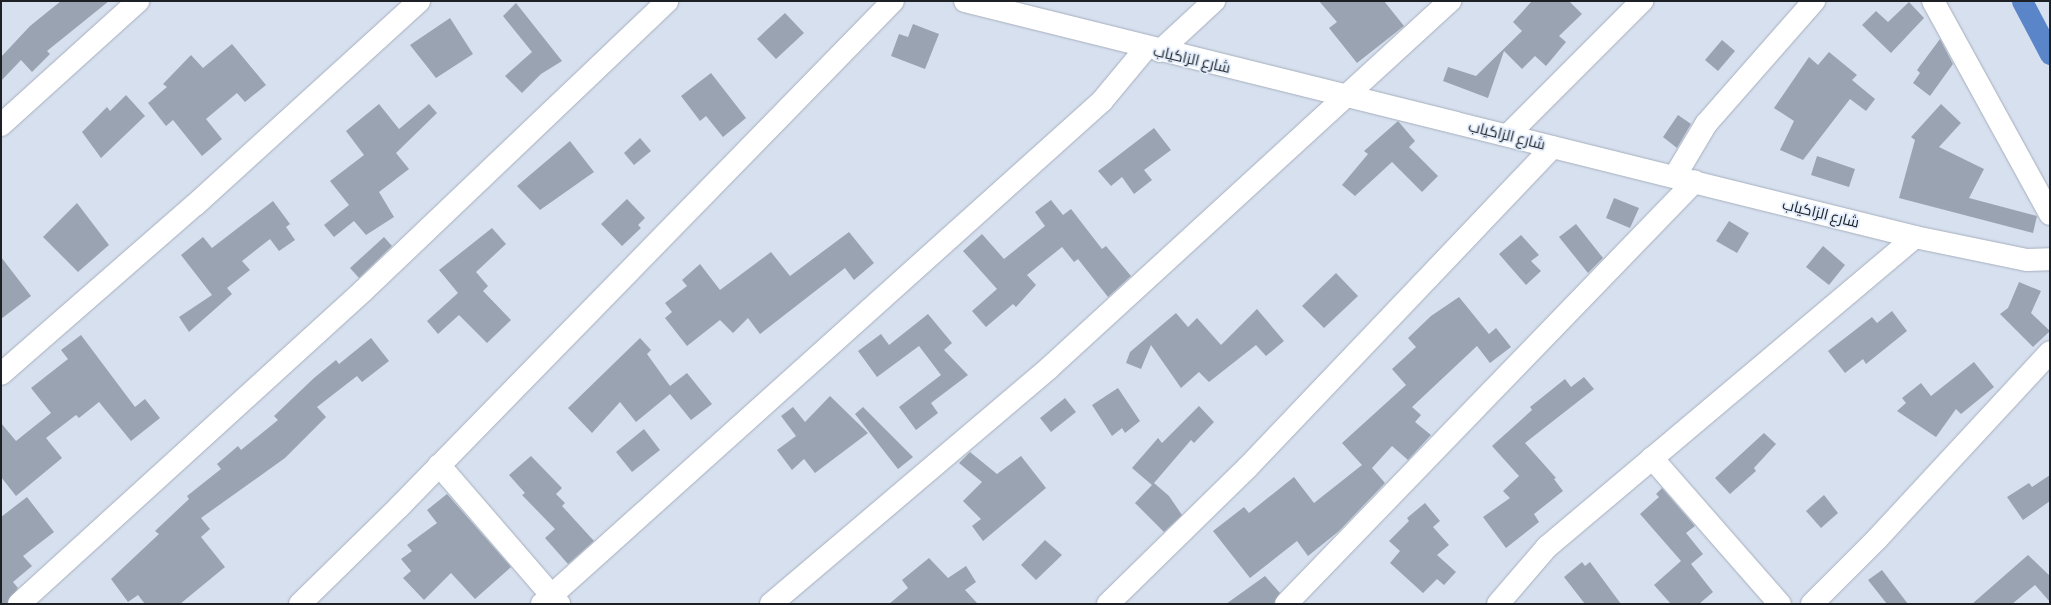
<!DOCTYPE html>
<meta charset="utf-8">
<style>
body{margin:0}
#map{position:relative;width:2051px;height:605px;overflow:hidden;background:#d7e0ef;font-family:Commissioner,Cairo,sans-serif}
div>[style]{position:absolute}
.canal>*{height:21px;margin:-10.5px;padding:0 10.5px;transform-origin:10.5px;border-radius:10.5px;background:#5b85c9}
.building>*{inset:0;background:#9aa3b1}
.roads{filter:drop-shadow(0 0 1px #a6afbd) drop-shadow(0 0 1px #a6afbd)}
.minor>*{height:22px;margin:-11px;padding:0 11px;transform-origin:11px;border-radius:11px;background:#fff}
span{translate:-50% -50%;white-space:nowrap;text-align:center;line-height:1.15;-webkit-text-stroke:3.5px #e4eefc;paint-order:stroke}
.street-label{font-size:15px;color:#1d2025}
.frame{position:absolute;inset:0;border:2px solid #1d2025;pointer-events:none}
</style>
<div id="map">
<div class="canal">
<div style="left:2022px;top:1px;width:60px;rotate:62.2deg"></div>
</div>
<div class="building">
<div style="clip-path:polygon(61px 1px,109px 1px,47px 51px,50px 54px,32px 72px,21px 60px,1px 81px,1px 57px,30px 26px)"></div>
<div style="clip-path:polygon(1319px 1px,1384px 1px,1404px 26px,1357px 63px,1329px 28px,1337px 22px)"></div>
<div style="clip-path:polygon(1532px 1px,1569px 1px,1582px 14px,1559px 36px,1566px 42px,1546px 66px,1535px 56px,1522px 69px,1504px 51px,1488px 98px,1443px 81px,1448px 67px,1476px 76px,1522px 31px,1513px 22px)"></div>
<div style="clip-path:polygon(1909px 2px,1924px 18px,1891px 53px,1862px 25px,1876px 11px,1888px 22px)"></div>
<div style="clip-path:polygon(516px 3px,562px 61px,541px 74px,522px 93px,505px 76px,532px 52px,503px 16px)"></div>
<div style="clip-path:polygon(785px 13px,804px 33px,776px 59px,757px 39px)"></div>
<div style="clip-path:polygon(450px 18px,473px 54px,436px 78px,410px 45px)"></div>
<div style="clip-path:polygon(913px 24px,939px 34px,925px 69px,891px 56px,899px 34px,908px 37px)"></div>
<div style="clip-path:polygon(1940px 39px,1953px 64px,1930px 96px,1913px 83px,1920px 73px,1917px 70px)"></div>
<div style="clip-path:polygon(1722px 40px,1735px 51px,1718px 71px,1705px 60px)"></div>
<div style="clip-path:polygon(232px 44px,266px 85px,245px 102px,237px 93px,206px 119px,222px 139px,202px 156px,173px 120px,166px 126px,148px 103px,167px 87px,163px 84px,191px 55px,203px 68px)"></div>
<div style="clip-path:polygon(1829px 52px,1857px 75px,1852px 80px,1875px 99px,1866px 111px,1850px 99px,1803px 160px,1780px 150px,1794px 121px,1774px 108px,1809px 57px,1818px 65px)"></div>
<div style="clip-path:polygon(711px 73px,746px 118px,723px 137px,706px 116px,700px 121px,681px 96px)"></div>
<div style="clip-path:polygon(126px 95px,145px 116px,101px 158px,82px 132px,107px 107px,110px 111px)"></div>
<div style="clip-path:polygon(379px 104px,399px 129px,429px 104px,437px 113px,396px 153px,409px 169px,379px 192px,394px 217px,366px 235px,354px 221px,334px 237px,324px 225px,349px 205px,330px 181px,364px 155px,346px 131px)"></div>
<div style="clip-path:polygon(1941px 104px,1961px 123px,1939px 147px,1984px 169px,1969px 198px,2037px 216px,2033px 233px,1899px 198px,1915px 140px,1911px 137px)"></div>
<div style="clip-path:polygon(1678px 115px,1691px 124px,1677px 148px,1663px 137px)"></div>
<div style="clip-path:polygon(1398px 121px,1415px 141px,1409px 147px,1438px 176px,1422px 192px,1392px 162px,1355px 196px,1342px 185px,1368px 154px,1364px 151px)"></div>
<div style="clip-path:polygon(1154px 128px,1171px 150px,1144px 170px,1152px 180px,1134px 194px,1122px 177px,1111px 186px,1098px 171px)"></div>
<div style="clip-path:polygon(640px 138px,651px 151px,634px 165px,624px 153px)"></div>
<div style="clip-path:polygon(570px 141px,594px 172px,540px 210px,517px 186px)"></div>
<div style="clip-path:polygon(1817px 156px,1855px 169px,1849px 187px,1811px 175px)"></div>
<div style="clip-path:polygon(1614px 198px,1639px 208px,1630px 228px,1606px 218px)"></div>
<div style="clip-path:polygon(627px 199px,645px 218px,638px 225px,641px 228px,622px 246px,601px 224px)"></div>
<div style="clip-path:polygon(1051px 200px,1063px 215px,1071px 209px,1102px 249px,1106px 246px,1131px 276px,1108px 297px,1078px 259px,1074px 262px,1062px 247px,1027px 275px,1036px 285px,1016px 307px,1013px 304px,986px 327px,972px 311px,997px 289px,963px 251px,982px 234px,1004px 259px,1045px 226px,1035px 212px)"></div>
<div style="clip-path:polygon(273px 201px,290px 224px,286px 227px,295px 240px,279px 251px,270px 239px,242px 261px,250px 270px,227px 288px,232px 294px,189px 332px,179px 317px,212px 295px,181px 255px,203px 237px,212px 248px)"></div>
<div style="clip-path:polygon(77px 203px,109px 245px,78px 272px,43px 237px)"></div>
<div style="clip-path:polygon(1729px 221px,1749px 233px,1737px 253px,1716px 241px)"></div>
<div style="clip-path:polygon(1576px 224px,1603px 258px,1588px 273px,1559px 237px)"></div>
<div style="clip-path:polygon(492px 228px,506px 244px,476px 272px,488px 286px,483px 291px,511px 320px,487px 343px,459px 315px,438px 334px,427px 321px,458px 293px,439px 270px)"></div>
<div style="clip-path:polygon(849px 232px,874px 263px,854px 280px,845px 268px,760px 334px,748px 318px,733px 333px,720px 320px,687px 346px,665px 318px,672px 312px,665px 303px,687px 286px,682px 280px,700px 264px,720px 290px,771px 252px,790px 276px)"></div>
<div style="clip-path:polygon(1521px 235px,1539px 255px,1531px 261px,1541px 271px,1526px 285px,1499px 254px)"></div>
<div style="clip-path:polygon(384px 237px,392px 246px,359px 278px,350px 268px)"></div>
<div style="clip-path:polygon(1823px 246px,1845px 265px,1829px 285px,1806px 267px)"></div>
<div style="clip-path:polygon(1px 257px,31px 296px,1px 319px)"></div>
<div style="clip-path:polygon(1336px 273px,1358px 296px,1324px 328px,1302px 306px)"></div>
<div style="clip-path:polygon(2019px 282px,2041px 291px,2031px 313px,2050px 331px,2033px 347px,2000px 314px,2008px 308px)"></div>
<div style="clip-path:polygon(1459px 297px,1489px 334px,1496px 328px,1511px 347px,1490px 363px,1477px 346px,1412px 407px,1421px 415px,1415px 422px,1431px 435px,1408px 460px,1392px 446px,1372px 468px,1385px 483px,1339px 531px,1308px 556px,1297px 541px,1250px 578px,1213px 531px,1244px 507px,1249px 513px,1294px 477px,1314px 503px,1362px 465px,1342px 443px,1406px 385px,1392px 369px,1416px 347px,1408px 338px,1431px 316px)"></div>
<div style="clip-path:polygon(1257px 309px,1284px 341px,1266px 356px,1256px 345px,1209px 382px,1199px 372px,1181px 388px,1151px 345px,1141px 369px,1126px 363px,1130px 352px,1176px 313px,1188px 327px,1197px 318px,1221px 345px)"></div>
<div style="clip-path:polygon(1892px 311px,1907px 331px,1866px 364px,1863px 359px,1845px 373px,1828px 351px,1872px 317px,1877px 323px)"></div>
<div style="clip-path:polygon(928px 314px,952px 343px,944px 350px,968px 375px,931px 403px,938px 413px,916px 430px,899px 407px,941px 375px,919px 346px,877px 377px,858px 351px,881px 334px,889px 345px)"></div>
<div style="clip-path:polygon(81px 335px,135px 407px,145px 399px,160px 418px,131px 441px,99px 402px,79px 418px,76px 415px,46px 438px,62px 458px,16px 496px,1px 477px,1px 423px,16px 441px,51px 413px,31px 388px,68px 359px,61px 350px)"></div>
<div style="clip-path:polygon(371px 338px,389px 361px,362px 382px,357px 376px,317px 407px,326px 417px,285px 458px,201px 518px,210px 529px,201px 537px,225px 567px,180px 604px,145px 604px,138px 595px,128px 602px,111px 579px,159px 534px,155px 531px,189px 499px,187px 496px,221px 469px,217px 464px,238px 446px,241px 450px,278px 420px,274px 416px,314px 378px,336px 360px,339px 364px)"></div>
<div style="clip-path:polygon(640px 338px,651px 350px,647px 354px,670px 386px,687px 373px,712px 404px,691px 420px,670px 394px,636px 422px,620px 402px,592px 433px,568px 408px)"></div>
<div style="clip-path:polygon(1974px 362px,1994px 387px,1961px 414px,1956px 409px,1936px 437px,1897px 411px,1906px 403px,1902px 398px,1921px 383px,1931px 396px)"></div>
<div style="clip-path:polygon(1584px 377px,1594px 389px,1525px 443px,1556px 478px,1554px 479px,1563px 491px,1534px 514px,1539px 522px,1506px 548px,1483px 517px,1510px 498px,1503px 491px,1519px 476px,1492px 446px,1532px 410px,1530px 407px,1565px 379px,1571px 387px)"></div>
<div style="clip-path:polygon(1118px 388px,1140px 421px,1125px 433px,1122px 428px,1112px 436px,1092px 405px)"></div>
<div style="clip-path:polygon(830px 396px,868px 433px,815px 473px,804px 459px,792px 470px,777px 450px,796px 436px,781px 416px,793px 407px,805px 422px)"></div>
<div style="clip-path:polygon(1065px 398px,1076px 412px,1051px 432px,1040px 418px)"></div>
<div style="clip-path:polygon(1199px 406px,1214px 422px,1194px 443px,1191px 440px,1154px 483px,1169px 496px,1182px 515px,1164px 532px,1135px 503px,1152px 485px,1132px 468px,1158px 438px,1162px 443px)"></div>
<div style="clip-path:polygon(863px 407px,913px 457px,898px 469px,855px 414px)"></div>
<div style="clip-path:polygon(644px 429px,660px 450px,632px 472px,616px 452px)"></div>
<div style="clip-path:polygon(1764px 433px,1776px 444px,1754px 468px,1756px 471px,1730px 494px,1715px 478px)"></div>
<div style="clip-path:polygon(970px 452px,997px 474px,1021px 456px,1046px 488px,983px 541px,972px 526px,981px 519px,963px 501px,982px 482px,959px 463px)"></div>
<div style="clip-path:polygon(531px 456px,562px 488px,556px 494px,565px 503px,562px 506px,594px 541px,568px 564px,545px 538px,555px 529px,522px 495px,525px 493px,509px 475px)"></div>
<div style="clip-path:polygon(2050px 475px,2050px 501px,2023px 520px,2007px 497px,2029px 483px,2032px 487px)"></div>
<div style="clip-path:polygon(1662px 488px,1695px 526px,1686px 533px,1703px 554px,1691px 564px,1713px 592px,1699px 604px,1671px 604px,1654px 585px,1681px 561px,1640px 514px,1659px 497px,1656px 494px)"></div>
<div style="clip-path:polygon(447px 494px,511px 567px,475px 599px,451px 573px,424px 600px,403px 578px,411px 571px,401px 559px,412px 551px,407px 545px,437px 523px,427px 510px)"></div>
<div style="clip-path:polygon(1824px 495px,1838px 513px,1821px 528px,1806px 511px)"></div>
<div style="clip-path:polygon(27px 497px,54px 532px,23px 556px,32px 566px,13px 582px,18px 588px,7px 604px,1px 604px,1px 517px)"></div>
<div style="clip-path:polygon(1425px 503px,1440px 521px,1433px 527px,1449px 545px,1437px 555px,1456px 572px,1444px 585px,1437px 579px,1423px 593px,1390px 563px,1400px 551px,1389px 541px,1409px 521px,1407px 518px)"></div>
<div style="clip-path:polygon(1045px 540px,1062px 555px,1036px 580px,1021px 565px)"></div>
<div style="clip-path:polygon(2028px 555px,2050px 576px,2050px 602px,2035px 585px,2012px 604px,1972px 604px)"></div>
<div style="clip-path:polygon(929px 558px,948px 578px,966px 566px,976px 582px,965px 590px,978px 604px,889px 604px,908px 588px,902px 580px)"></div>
<div style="clip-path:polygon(1582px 562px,1585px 566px,1590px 562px,1621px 604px,1585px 604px,1564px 577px)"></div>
<div style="clip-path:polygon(1882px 570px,1908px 604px,1887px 604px,1868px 580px)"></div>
<div style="clip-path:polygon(1265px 576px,1280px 593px,1274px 604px,1226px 604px)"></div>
</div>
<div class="roads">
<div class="minor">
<div style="left:965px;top:1px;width:979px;rotate:13.95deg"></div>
<div style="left:1915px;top:237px;width:114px;rotate:11.6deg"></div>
<div style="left:2027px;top:260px;width:23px;rotate:-2deg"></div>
<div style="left:1933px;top:1px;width:243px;rotate:61.2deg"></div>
<div style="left:1160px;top:51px;width:74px;rotate:-42.8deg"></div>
<div style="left:1px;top:125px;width:185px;rotate:-42.1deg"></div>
<div style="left:1508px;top:135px;width:190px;rotate:-45deg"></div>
<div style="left:1675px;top:176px;width:61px;rotate:-59.2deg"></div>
<div style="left:1706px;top:124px;width:164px;rotate:-48.7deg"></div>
<div style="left:1px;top:374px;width:257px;rotate:-41.1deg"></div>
<div style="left:195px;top:205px;width:303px;rotate:-42.3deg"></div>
<div style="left:1652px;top:458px;width:194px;rotate:48.8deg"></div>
<div style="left:439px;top:465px;width:184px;rotate:49.2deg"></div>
<div style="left:19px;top:604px;width:465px;rotate:-42.3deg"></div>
<div style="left:363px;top:291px;width:420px;rotate:-43.6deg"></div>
<div style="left:300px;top:604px;width:139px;rotate:-44.4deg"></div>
<div style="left:399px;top:507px;width:707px;rotate:-45.69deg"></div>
<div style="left:542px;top:604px;width:753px;rotate:-41.93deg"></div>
<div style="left:1102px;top:101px;width:69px;rotate:-50.3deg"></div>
<div style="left:771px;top:604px;width:365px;rotate:-40.3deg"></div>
<div style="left:1049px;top:368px;width:544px;rotate:-42.47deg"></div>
<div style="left:1108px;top:604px;width:194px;rotate:-44.4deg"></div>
<div style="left:1247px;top:468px;width:443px;rotate:-46.4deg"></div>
<div style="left:1286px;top:604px;width:588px;rotate:-45.96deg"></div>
<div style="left:1498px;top:604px;width:75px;rotate:-49.3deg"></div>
<div style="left:1547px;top:547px;width:481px;rotate:-40.1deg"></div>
<div style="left:1812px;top:604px;width:93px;rotate:-45deg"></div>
<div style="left:1878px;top:538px;width:253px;rotate:-47.2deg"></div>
</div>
</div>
<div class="street-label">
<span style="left:1192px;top:59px;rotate:13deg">شارع الزاكياب</span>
<span style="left:1507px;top:135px;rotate:14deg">شارع الزاكياب</span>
<span style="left:1821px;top:213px;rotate:14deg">شارع الزاكياب</span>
</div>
<div class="frame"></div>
</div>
